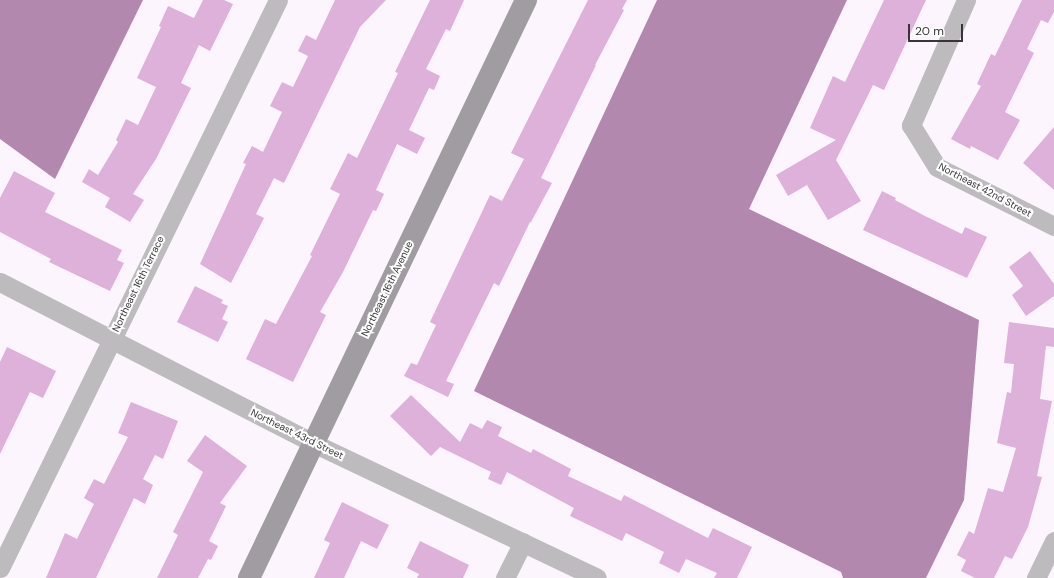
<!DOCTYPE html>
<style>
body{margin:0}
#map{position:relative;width:1054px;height:578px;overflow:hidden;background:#fdf5fd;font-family:"DM Sans",sans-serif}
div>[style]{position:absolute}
.water>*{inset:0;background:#b388af}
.building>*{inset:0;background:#ddb1d9}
.street>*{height:19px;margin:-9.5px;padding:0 9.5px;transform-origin:9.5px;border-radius:9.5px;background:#bebbbe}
.secondary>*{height:22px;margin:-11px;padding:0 11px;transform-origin:11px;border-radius:11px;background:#a19ca1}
span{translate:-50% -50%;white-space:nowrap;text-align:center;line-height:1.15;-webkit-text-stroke:4px #fff;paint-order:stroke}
.street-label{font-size:10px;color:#383538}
.scale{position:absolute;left:908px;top:24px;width:55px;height:18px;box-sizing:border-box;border:2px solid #383538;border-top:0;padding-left:5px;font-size:12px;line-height:14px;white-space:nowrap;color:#383538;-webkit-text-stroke:3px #fff;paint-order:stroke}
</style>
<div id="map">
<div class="water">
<div style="clip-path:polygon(0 0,143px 0,55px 179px,0 139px)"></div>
<div style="clip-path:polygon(657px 0,847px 0,749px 209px,979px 320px,964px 500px,926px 578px,843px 578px,841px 572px,474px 391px)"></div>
</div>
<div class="building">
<div style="clip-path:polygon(203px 0,224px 0,233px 4px,210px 51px,199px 45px,181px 83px,191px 88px,156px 159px,133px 194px,144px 200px,130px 222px,105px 207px,110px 198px,82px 182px,89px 169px,98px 175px,118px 142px,116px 140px,126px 119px,138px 125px,156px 87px,137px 78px,161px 27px,159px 26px,168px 6px,194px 18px)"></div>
<div style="clip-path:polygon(335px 0,386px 0,360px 27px,284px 183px,274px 178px,256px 214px,264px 218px,231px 283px,200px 264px,246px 164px,243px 163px,252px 146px,263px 152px,282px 112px,270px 106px,282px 82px,293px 87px,308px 56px,298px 51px,306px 35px,316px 40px)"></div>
<div style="clip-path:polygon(430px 0,464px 0,450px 31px,446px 29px,426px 69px,440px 76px,434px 90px,429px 88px,409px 130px,425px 138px,417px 154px,397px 144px,376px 190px,384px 194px,376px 211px,373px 210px,343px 272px,320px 312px,326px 315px,293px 382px,246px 359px,265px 319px,276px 324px,312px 256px,310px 255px,340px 194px,330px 189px,348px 153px,357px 158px,398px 73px,395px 72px)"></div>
<div style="clip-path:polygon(588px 0,627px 0,622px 9px,624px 10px,595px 65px,596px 65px,541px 178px,552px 183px,531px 222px,530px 222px,499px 286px,494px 283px,446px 381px,454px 384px,448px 397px,404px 376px,411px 363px,417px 365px,436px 325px,430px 322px,490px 195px,502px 201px,524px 159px,511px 153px)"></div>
<div style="clip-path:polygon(884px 0,926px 0,884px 90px,873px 85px,836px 160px,861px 201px,828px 220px,807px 185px,788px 196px,776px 175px,836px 140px,810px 128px,833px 76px,845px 82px)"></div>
<div style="clip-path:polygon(1022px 0,1054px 0,1054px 12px,1048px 23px,1041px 20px,1027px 49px,1034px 53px,1005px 112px,1020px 120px,998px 160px,971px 146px,970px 149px,951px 139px,981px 86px,977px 84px,991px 54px,995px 56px)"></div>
<div style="clip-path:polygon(1054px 127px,1054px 190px,1023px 163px)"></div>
<div style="clip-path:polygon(14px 171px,55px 193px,45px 212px,122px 250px,117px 260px,124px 263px,110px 291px,49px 262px,51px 259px,0 232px,0 198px)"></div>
<div style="clip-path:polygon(882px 191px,896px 198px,895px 200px,925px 216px,962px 234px,965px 227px,987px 237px,967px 278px,863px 230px)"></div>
<div style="clip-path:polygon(1030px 251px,1054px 284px,1054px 296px,1026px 316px,1012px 295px,1023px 286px,1009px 267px)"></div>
<div style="clip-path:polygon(195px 286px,223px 300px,221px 303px,228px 306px,222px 319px,228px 322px,218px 342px,177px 322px)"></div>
<div style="clip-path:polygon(1009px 322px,1054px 328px,1054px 347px,1046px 346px,1040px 399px,1052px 401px,1037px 476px,1042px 477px,1028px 527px,1012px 559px,1005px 556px,994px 578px,975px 578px,961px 571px,966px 560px,957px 555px,969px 531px,974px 534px,988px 488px,1003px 492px,1016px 448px,997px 443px,1007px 392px,1011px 393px,1014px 364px,1004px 363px)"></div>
<div style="clip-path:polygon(7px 347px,56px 371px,43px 398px,30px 392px,0 454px,0 362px)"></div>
<div style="clip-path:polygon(411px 395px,460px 442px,470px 423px,482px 429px,487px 420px,502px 427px,498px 436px,531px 453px,533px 449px,571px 469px,568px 476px,621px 501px,624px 495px,708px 538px,713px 528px,752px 547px,737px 578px,714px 578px,717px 573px,686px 559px,679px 573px,659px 563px,664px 552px,626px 533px,622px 541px,570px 516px,574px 508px,507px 472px,501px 485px,488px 479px,491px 472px,440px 447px,431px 456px,390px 416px)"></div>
<div style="clip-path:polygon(131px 402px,178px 421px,163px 459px,155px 455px,143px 479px,153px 485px,145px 504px,134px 498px,96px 578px,46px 578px,65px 533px,77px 539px,94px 504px,84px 498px,94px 479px,104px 484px,128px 437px,118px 433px)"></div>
<div style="clip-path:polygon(205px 435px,247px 466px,220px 503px,226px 506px,209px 541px,218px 546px,211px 560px,208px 559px,198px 578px,157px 578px,178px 535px,173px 532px,203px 472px,187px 461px)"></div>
<div style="clip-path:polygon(342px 502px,389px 525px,377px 549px,361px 541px,344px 578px,314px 578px,330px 543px,324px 540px)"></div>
<div style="clip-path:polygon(420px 541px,469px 565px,463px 578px,417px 578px,419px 574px,407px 568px)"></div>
</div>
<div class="street">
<div style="left:966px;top:0;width:137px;rotate:113.7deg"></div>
<div style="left:911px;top:125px;width:49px;rotate:58.2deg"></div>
<div style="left:937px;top:167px;width:131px;rotate:26.8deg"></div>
<div style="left:0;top:282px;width:352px;rotate:27.2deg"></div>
<div style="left:313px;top:443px;width:314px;rotate:25.4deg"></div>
<div style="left:0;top:568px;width:632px;rotate:-63.92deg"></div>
<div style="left:505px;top:578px;width:40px;rotate:-63.4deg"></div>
<div style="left:1036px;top:578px;width:41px;rotate:-64.1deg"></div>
</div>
<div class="secondary">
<div style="left:249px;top:578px;width:641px;rotate:-64.39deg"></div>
</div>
<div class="street-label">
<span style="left:985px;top:190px;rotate:28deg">Northeast 42nd Street</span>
<span style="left:138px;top:284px;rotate:-64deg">Northeast 16th Terrace</span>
<span style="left:387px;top:289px;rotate:-64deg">Northeast 16th Avenue</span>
<span style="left:297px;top:434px;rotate:26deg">Northeast 43rd Street</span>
</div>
<div class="scale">20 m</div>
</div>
